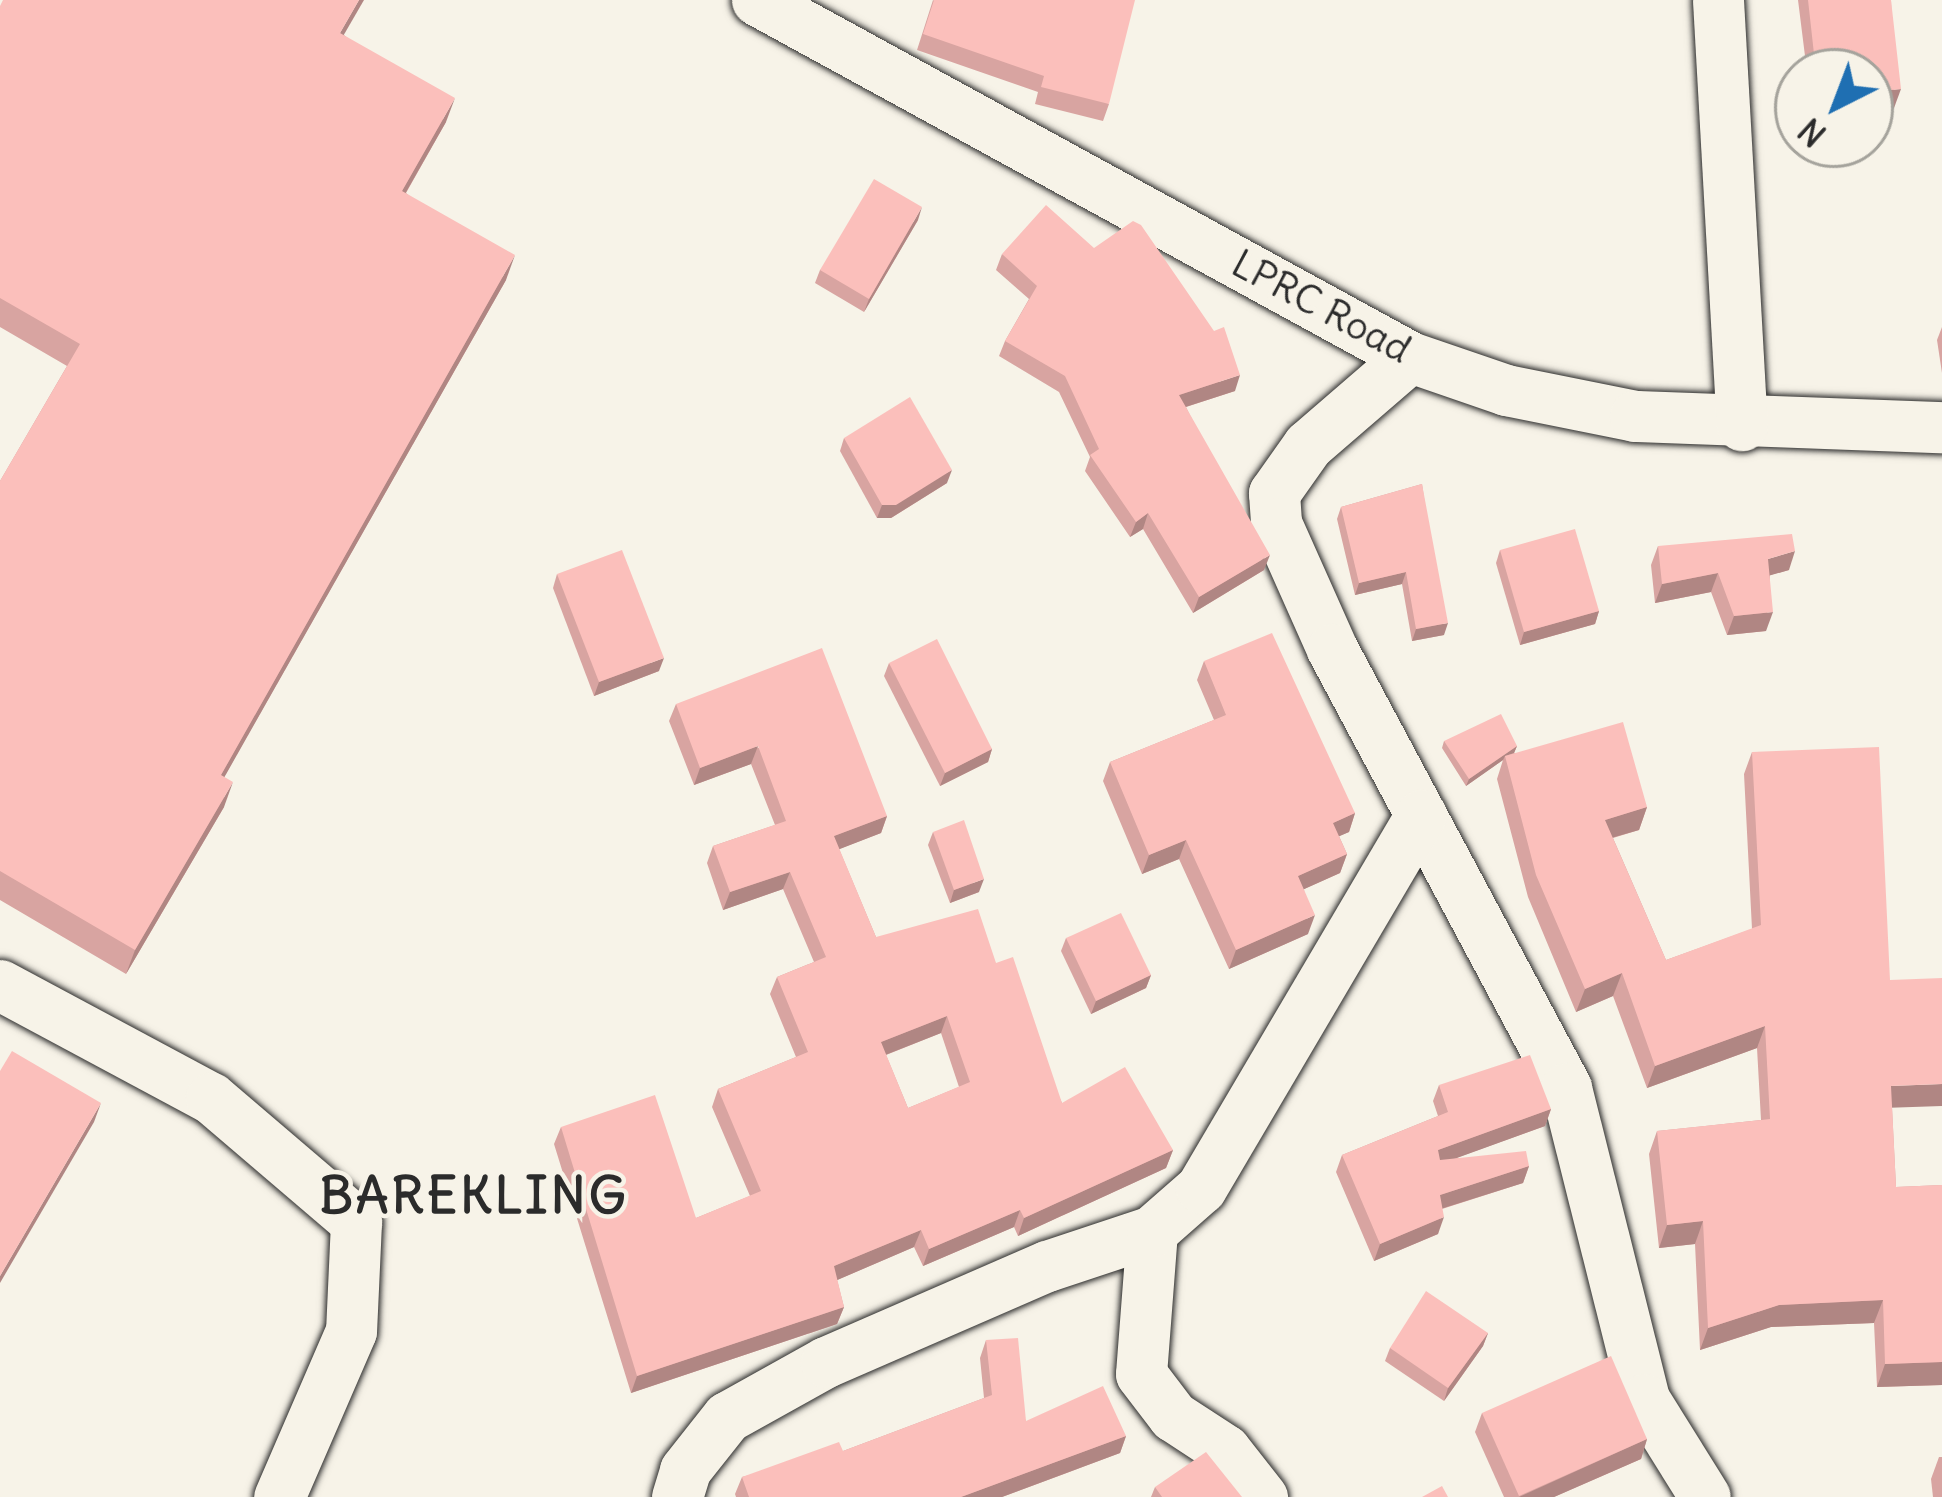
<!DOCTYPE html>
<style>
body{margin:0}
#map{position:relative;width:1942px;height:1497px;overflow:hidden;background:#f7f3e8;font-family:Delius,sans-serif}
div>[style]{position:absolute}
.roads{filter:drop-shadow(0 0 3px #2b2b2b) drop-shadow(0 0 3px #2b2b2b)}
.minor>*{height:51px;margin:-25.5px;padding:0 25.5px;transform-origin:25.5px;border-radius:25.5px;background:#f7f3e8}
.wall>*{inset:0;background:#d8a4a1}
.shaded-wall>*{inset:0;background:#b08683}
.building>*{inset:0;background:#fbbfbb}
span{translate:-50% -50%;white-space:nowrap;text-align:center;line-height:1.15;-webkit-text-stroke:9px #f7f3e8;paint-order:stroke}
.street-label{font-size:39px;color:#2b2b2b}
.district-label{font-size:51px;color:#2b2b2b;font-weight:700;letter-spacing:3px}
.north{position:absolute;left:1774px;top:48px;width:120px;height:120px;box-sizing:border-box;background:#f7f3e8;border:3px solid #a5a39c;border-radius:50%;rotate:222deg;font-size:33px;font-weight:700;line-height:48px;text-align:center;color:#2b2b2b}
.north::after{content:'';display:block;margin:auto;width:42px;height:54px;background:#1f6fb2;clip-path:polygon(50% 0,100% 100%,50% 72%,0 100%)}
</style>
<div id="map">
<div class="roads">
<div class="minor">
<div style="left:757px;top:0;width:744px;rotate:28.67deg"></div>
<div style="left:1410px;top:357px;width:102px;rotate:19deg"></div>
<div style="left:1506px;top:390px;width:132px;rotate:11.4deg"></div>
<div style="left:1635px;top:416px;width:307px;rotate:2.1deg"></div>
<div style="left:1718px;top:0;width:426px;rotate:86.8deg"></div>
<div style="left:1410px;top:357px;width:135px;rotate:139.2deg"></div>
<div style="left:1308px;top:445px;width:59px;rotate:125.3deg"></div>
<div style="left:1274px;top:493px;width:30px;rotate:86deg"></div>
<div style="left:1276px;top:523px;width:138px;rotate:66deg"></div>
<div style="left:1332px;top:649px;width:497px;rotate:61.9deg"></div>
<div style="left:1566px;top:1088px;width:321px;rotate:75.9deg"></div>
<div style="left:1644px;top:1399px;width:115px;rotate:58.1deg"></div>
<div style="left:0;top:985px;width:239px;rotate:28.2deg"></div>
<div style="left:211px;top:1098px;width:191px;rotate:40.5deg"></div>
<div style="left:356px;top:1222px;width:109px;rotate:92.6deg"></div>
<div style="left:351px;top:1331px;width:181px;rotate:113.4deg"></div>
<div style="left:1152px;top:1231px;width:143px;rotate:94.4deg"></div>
<div style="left:1141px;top:1374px;width:53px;rotate:52.7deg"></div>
<div style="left:1173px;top:1416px;width:62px;rotate:33.2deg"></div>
<div style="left:1225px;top:1450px;width:60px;rotate:51.8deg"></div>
<div style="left:677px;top:1497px;width:28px;rotate:-73deg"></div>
<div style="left:685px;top:1470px;width:68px;rotate:-51.6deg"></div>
<div style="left:727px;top:1417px;width:113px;rotate:-29.1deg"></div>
<div style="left:826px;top:1362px;width:241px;rotate:-23.5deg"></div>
<div style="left:1047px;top:1266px;width:111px;rotate:-18.4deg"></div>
<div style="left:1152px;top:1231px;width:65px;rotate:-41.3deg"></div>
<div style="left:1201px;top:1188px;width:433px;rotate:-59.5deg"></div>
</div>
</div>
<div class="wall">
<div style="clip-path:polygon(933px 0,1109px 104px,1103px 121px,1035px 104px,1038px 92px,917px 50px)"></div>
<div style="clip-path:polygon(1798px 0,1891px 0,1894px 108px,1870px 111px,1870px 72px,1807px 72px)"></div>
<div style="clip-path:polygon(0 6px,344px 35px,446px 122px,406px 193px,506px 280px,224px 777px,224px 807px,126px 974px,0 900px,0 481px,67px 366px,0 327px)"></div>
<div style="clip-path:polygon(918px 220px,864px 312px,815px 283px,820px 270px)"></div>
<div style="clip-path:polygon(1002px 254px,1235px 391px,1186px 407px,1264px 570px,1193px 613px,1143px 529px,1130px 537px,1085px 471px,1090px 457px,1059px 392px,999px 356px,1005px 341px,1029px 299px,996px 270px)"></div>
<div style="clip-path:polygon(1942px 327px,1942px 373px,1937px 340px)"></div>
<div style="clip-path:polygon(844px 438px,947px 483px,891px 518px,877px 518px,840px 451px)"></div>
<div style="clip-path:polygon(1422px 484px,1444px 635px,1412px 641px,1402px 584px,1355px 595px,1337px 519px,1341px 507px)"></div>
<div style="clip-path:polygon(1658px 546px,1789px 570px,1770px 575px,1766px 631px,1727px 635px,1711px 592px,1655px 603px,1651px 565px)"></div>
<div style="clip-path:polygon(1500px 550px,1599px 611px,1595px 624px,1520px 645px,1496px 563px)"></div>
<div style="clip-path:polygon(557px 574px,659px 671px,594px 696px,553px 588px)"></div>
<div style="clip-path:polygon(1204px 661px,1355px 813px,1349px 832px,1339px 836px,1347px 854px,1340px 873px,1304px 889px,1308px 934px,1229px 969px,1179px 859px,1142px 874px,1103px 781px,1110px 762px,1214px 720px,1197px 680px)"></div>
<div style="clip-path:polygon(889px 663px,992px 749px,988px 762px,940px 786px,884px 676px)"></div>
<div style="clip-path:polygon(evenodd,676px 704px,887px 816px,881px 833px,839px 849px,876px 937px,996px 963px,1062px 1103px,1173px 1150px,1166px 1168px,1018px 1236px,1014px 1227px,923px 1266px,914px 1247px,837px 1280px,844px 1307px,837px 1324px,631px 1393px,554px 1144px,561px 1127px,696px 1218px,750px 1196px,712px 1107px,718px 1089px,796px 1057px,770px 994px,777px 977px,814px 962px,783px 889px,723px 910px,707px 863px,713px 846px,775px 825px,751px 764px,694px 785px,669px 721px,676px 704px,941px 1033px,959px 1087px,908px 1108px,886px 1055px,941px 1033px)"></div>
<div style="clip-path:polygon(1444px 741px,1517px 746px,1514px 753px,1647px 807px,1639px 830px,1613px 838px,1666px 960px,1752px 929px,1744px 774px,1752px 752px,1892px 1108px,1896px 1187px,1942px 1185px,1942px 1387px,1942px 1385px,1877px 1387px,1874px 1323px,1771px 1327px,1700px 1350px,1695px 1244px,1659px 1248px,1649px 1154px,1657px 1131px,1761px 1120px,1757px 1048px,1647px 1088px,1613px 996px,1576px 1012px,1528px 897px,1497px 779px,1503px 760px,1466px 786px,1442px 748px)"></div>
<div style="clip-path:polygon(933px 832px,979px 892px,950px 903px,928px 845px)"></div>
<div style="clip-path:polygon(1066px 938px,1151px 975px,1146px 988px,1091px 1014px,1061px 951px)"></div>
<div style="clip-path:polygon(1439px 1085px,1551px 1109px,1545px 1126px,1456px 1158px,1529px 1166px,1523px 1183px,1442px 1209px,1438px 1234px,1374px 1261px,1336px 1172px,1342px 1155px,1438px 1116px,1433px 1101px)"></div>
<div style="clip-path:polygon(1488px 1333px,1483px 1346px,1444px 1401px,1385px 1361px,1390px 1348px)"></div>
<div style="clip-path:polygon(986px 1340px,1026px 1421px,1126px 1436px,1120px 1453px,1002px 1497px,736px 1497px,735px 1494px,742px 1477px,843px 1451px,984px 1398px,980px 1358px)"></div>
<div style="clip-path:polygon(1482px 1413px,1647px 1439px,1641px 1459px,1554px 1497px,1504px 1497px,1475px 1432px)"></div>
<div style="clip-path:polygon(1939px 1457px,1942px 1457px,1942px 1497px,1933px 1497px,1931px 1479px)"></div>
<div style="clip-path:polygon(1155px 1487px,1242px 1497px,1151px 1497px)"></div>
</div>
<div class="shaded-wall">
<div style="clip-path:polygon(359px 0,364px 0,331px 57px,340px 33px)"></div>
<div style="clip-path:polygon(1901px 89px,1894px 108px,1870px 111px,1870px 92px)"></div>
<div style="clip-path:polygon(455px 98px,446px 122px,393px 215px,402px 191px)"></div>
<div style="clip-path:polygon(922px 207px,918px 220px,864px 312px,869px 299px)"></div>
<div style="clip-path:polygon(515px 255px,506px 280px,212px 799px,221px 775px)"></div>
<div style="clip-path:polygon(1240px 375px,1235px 391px,1173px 411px,1179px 395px)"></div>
<div style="clip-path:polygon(952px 470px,947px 483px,891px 518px,877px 518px,882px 505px)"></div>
<div style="clip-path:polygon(1148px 513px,1143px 529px,1130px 537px,1136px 522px)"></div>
<div style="clip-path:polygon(1795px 551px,1789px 570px,1761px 578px,1768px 559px)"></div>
<div style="clip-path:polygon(1270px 555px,1264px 570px,1193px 613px,1199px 597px)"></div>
<div style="clip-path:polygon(1406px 572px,1402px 584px,1355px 595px,1359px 583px)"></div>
<div style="clip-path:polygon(1718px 573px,1711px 592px,1655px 603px,1662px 584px)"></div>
<div style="clip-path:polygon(1599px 611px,1595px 624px,1520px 645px,1524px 632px)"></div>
<div style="clip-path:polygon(1773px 612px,1766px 631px,1727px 635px,1734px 616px)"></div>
<div style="clip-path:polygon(1448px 623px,1444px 635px,1412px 641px,1416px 629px)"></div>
<div style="clip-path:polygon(664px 658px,659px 671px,594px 696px,599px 682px)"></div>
<div style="clip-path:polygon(758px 746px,751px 764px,694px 785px,700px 768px)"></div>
<div style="clip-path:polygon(1517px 746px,1514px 753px,1505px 756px,1503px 760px,1466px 786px,1469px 779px)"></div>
<div style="clip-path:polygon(992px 749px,988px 762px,940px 786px,945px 773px)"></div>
<div style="clip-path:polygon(233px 782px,224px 807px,126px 974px,135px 950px)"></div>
<div style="clip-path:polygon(1647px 807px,1639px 830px,1597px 842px,1605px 820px)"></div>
<div style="clip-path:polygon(1355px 813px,1349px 832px,1326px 842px,1333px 823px)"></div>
<div style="clip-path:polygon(887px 816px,881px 833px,827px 854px,834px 836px)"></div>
<div style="clip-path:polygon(1186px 840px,1179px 859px,1142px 874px,1149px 855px)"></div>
<div style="clip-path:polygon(1347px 854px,1340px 873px,1291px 895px,1298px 876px)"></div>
<div style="clip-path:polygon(790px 872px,783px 889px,723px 910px,730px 892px)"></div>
<div style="clip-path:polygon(984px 879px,979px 892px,950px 903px,954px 890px)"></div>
<div style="clip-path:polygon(1315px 915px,1308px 934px,1229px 969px,1236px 950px)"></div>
<div style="clip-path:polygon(1622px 973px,1613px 996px,1576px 1012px,1585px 989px)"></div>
<div style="clip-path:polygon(1151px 975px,1146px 988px,1091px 1014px,1096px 1001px)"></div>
<div style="clip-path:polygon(947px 1016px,941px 1033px,875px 1059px,881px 1042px)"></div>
<div style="clip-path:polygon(1765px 1026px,1757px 1048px,1647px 1088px,1655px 1066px)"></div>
<div style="clip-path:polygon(1942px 1084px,1942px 1106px,1883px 1108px,1891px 1086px)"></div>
<div style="clip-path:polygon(101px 1103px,94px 1122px,0 1283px,0 1276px)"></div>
<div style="clip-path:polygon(1551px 1109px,1545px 1126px,1432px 1167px,1438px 1150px)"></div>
<div style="clip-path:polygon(1173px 1150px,1166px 1168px,1018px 1236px,1024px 1218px)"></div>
<div style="clip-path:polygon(1529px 1166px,1523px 1183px,1434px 1211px,1440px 1195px)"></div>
<div style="clip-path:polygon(1020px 1210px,1014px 1227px,923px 1266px,929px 1249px)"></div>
<div style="clip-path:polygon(1444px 1217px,1438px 1234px,1374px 1261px,1380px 1244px)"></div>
<div style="clip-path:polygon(1703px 1221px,1695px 1244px,1659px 1248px,1667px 1225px)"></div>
<div style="clip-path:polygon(921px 1230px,914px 1247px,828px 1284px,834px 1266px)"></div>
<div style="clip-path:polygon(1883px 1300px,1874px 1323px,1771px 1327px,1700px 1350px,1708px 1328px,1779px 1305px)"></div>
<div style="clip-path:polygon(844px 1307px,837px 1324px,631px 1393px,637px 1376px)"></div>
<div style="clip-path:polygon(1488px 1333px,1483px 1346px,1444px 1401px,1448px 1388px)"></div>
<div style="clip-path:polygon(1942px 1362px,1942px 1385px,1877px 1387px,1885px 1364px)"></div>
<div style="clip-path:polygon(1126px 1436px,1120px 1453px,1002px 1497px,961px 1497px)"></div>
<div style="clip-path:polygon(1647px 1439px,1641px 1459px,1554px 1497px,1519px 1497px)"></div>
</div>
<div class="building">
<div style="clip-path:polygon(3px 0,359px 0,340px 33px,455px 98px,402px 191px,515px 255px,221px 775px,233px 782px,135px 950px,0 871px,0 481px,80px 344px,0 298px,0 6px)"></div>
<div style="clip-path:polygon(934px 0,1135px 0,1109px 104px,1041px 87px,1044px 76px,923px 34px)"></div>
<div style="clip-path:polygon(1808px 0,1891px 0,1901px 89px,1870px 92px,1870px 72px,1816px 72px)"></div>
<div style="clip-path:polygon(874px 179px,922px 207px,869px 299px,820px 270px)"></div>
<div style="clip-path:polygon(1046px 205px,1094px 248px,1133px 221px,1141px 225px,1214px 331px,1224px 327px,1240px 375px,1179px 395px,1270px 555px,1199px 597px,1148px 513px,1136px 522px,1090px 455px,1099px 449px,1065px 376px,1005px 341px,1037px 286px,1002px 254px)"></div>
<div style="clip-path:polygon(910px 397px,952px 470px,896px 505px,882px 505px,844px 438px)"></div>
<div style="clip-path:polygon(1422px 484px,1448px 623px,1416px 629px,1406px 572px,1359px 583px,1341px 507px)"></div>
<div style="clip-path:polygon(1575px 529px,1599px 611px,1524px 632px,1500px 550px)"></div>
<div style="clip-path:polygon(1792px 534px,1795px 551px,1768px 559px,1773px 612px,1734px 616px,1718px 573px,1662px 584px,1658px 546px)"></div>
<div style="clip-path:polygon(622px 550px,664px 658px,599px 682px,557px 574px)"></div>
<div style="clip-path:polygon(1272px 633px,1355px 813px,1333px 823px,1347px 854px,1298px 876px,1315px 915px,1236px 950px,1186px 840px,1149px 855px,1110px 762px,1226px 715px,1204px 661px)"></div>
<div style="clip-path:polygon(937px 639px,992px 749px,945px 773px,889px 663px)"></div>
<div style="clip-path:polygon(evenodd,822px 648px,887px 816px,834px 836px,876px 937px,978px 909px,996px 963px,1013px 957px,1062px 1103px,1125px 1067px,1173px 1150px,1024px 1218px,1020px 1210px,929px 1249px,921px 1230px,834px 1266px,844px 1307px,637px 1376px,561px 1127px,655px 1095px,696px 1218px,761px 1191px,718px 1089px,808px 1052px,777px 977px,826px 957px,790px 872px,730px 892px,713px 846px,786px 821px,758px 746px,700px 768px,676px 704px,822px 648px,947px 1016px,970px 1082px,908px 1108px,881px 1042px,947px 1016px)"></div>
<div style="clip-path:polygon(1501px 714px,1517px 746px,1469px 779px,1444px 741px)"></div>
<div style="clip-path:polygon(1623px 722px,1647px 807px,1605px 820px,1666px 960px,1761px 925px,1752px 752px,1879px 747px,1890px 980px,1942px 978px,1942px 1084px,1891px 1086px,1896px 1187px,1942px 1185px,1942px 1362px,1885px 1364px,1883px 1300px,1779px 1305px,1708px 1328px,1703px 1221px,1667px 1225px,1657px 1131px,1770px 1119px,1765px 1026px,1655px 1066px,1622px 973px,1585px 989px,1536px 875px,1505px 756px)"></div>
<div style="clip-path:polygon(964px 820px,984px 879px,954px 890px,933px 832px)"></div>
<div style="clip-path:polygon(1121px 913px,1151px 975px,1096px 1001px,1066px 938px)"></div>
<div style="clip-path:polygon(12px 1051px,101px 1103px,0 1276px,0 1071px)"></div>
<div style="clip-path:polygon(1530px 1055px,1551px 1109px,1438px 1150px,1440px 1160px,1526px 1151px,1529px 1166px,1440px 1195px,1444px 1217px,1380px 1244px,1342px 1155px,1448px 1112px,1439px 1085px)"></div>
<div style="clip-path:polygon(1426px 1291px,1488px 1333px,1448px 1388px,1390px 1348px)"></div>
<div style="clip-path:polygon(1018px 1338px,1026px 1421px,1103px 1386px,1126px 1436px,961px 1497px,749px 1497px,742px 1477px,839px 1442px,843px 1451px,992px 1395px,986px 1340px)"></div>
<div style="clip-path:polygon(1611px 1356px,1647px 1439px,1519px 1496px,1482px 1413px)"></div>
<div style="clip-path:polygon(1206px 1452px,1242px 1497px,1162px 1497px,1155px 1487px)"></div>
<div style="clip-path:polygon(1442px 1486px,1448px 1497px,1422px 1497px)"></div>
</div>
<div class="street-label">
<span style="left:1321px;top:307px;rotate:28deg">LPRC Road</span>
</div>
<div class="district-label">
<span style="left:474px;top:1195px">BAREKLING</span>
</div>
<div class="north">N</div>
</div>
